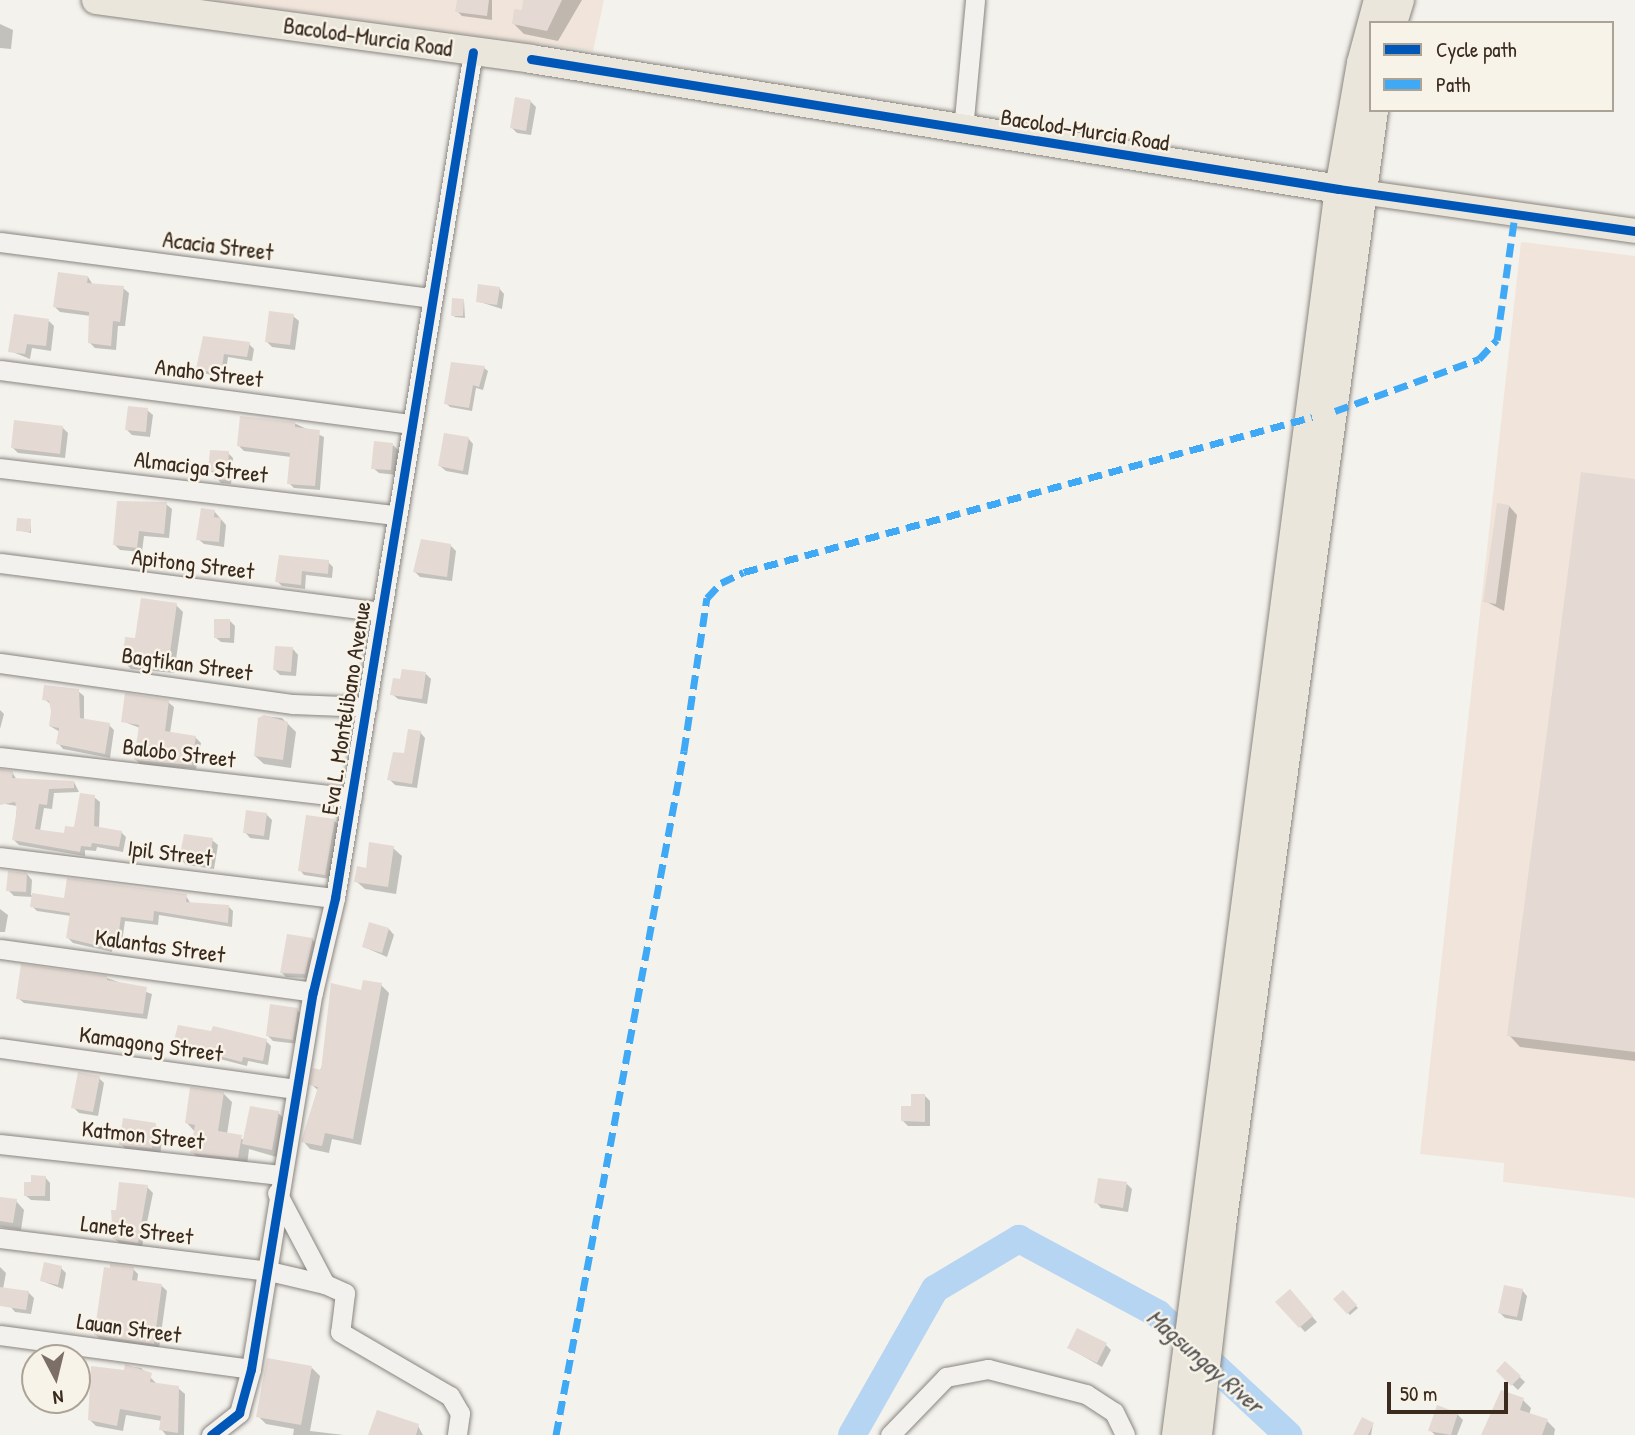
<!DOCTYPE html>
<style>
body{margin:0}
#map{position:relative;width:1635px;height:1435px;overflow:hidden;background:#f4f2ec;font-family:"Patrick Hand",sans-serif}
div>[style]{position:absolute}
.built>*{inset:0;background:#f1e5db}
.shadow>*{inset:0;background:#0003}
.river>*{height:28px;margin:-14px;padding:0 14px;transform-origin:14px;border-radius:14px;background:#b6d5f2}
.building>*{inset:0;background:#e5d9d3}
.roads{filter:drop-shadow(0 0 2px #898580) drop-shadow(0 0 2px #898580)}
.minor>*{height:19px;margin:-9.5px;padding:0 9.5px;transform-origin:9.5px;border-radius:9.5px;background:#f2f1ed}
.major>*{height:24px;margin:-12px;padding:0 12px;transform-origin:12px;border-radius:12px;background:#ebe6db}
.highway>*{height:28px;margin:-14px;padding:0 14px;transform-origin:14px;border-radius:14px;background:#ebe6db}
.quiet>*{height:7px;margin-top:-3.5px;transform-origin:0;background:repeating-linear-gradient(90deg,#3fa9f5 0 14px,transparent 0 21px)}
.cycleway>*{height:9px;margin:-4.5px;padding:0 4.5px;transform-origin:4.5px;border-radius:4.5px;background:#0057b8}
span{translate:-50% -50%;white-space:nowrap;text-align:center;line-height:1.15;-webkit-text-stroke:5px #f7f3e8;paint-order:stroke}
.street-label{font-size:23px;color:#3b2a1e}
.water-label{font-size:24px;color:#535254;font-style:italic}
.legend{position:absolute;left:1369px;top:21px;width:245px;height:91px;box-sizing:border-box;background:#f7f3e8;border:2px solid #aca397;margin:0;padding:9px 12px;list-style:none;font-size:21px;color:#3b2a1e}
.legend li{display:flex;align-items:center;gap:14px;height:35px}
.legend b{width:35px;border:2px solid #aca397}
.north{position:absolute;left:21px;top:1344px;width:70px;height:70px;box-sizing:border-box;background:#f7f3e8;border:2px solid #aca397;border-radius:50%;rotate:173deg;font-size:19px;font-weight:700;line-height:28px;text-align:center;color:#3b2a1e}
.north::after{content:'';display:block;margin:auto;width:24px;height:32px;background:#7c7066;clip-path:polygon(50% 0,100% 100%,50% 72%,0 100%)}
.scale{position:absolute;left:1387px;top:1382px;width:121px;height:32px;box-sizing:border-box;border:4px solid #3b2a1e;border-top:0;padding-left:9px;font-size:21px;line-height:24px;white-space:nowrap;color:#3b2a1e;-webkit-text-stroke:5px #f7f3e8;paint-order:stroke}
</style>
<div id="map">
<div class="built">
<div style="clip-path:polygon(213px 0,604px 0,593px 51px)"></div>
<div style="clip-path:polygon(1521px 242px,1635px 256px,1635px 1198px,1503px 1182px,1504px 1163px,1420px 1154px)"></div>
</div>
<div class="shadow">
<div style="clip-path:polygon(458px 0,492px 0,492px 20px,462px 16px,457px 11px)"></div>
<div style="clip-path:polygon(524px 0,582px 0,558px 41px,524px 34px,514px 24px,523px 12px)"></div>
<div style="clip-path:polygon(0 24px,13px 30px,11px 49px,0 48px)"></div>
<div style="clip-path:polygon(530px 101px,536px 107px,531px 135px,517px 133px,511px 127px)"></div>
<div style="clip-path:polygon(88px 277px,93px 285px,123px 288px,129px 293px,125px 326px,118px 326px,116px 350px,95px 348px,89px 342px,91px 316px,60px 312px,55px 307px)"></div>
<div style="clip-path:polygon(499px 288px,504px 294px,502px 309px,477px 301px)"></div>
<div style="clip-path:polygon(464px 301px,465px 318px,455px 317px,453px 315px)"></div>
<div style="clip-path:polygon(293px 316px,299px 321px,295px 350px,272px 347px,267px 342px)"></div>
<div style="clip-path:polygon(49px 321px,54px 326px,51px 351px,32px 348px,30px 359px,10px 351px)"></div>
<div style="clip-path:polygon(205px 338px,249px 344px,254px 349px,252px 361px,228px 357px,225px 378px,203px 373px,198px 369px)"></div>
<div style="clip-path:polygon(484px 368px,488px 371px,483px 390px,476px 388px,472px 411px,450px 407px,446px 403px)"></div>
<div style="clip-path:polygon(147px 410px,153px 415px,150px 437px,132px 435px,127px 430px)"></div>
<div style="clip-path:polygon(294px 423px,324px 437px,320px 490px,294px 488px,289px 483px,291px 457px,244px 451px,239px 446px)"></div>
<div style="clip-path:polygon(62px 427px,68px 433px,65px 458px,18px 453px,13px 448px)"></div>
<div style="clip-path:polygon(468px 438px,473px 444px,468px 475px,446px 471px,440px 466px)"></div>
<div style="clip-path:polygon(393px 445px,398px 450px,396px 475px,379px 473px,373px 468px)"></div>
<div style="clip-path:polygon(228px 453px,233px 458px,231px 484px,221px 483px,210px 470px)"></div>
<div style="clip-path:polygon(1635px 481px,1635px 1061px,1520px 1047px,1509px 1035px)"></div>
<div style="clip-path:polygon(166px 504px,172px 509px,169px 538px,144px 536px,142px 552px,120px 550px,115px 545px)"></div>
<div style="clip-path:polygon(1509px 506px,1517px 515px,1504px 611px,1485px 601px)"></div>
<div style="clip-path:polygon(214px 511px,226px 525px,224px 547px,204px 544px,198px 539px)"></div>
<div style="clip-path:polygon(30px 520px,31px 533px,18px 530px)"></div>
<div style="clip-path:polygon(450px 545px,456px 551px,452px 581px,420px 577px,415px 572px)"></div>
<div style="clip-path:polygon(280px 556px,328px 562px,333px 567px,332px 578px,306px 575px,305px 589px,282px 586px,277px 581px)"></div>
<div style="clip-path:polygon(176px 605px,183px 612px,174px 673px,131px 669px,124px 662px,137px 640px)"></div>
<div style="clip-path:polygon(230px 621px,235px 626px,234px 643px,221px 642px,215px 637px)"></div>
<div style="clip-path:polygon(293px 649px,298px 655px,296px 676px,280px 675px,275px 670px)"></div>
<div style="clip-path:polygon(426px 674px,431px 679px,427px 704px,398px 699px,392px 694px,401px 681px)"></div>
<div style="clip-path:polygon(78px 691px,84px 696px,84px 721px,109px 725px,114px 730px,110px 758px,63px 749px,58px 743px,60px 732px,50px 726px,52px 705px,44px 699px)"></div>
<div style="clip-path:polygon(168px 702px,174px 707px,170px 733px,196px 738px,201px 743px,196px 769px,141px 765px,136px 760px,140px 728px,122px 721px)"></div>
<div style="clip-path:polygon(0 710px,4px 714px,0 729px)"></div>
<div style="clip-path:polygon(264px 716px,282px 718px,296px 732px,291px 768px,264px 764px,255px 756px)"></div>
<div style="clip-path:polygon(420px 732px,425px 738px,417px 788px,395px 785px,389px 779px)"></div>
<div style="clip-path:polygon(0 769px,12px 772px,17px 780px,74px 782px,79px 792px,54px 793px,52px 809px,44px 808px,40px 831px,65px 835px,75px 829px,94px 797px,100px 802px,99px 828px,121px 832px,126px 837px,123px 852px,97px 847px,96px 851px,85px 850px,85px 856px,19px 845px,14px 840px,17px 806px,0 803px)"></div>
<div style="clip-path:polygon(266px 814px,272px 820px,269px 840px,250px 838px,245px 832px)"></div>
<div style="clip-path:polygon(335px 821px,339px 826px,330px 879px,304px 875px,300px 870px)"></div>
<div style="clip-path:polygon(212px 840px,218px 845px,214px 869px,186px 865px,181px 859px)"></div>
<div style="clip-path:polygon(393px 848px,402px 856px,396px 894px,365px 889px,356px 881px)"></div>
<div style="clip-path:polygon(27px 874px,32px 880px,31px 895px,65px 900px,186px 896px,191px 904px,228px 906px,233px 911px,232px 927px,159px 915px,158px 925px,125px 921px,122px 942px,113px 941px,112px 952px,73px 943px,68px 938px,71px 916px,37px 911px,32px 906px,33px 897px,14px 896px,8px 890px)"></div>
<div style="clip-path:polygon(0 909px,8px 915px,5px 932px,0 932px)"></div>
<div style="clip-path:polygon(389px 929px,394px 935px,387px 957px,364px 947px)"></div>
<div style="clip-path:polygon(312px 939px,317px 944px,309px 978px,286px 977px,281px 972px)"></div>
<div style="clip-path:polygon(107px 978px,152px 994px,147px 1019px,24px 1003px,18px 998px)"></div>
<div style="clip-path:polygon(381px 985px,389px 993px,361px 1145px,332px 1139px,329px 1153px,310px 1149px,303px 1141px,319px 1091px,312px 1085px,362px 992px)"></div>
<div style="clip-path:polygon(297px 1010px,302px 1015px,298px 1044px,273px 1041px,267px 1035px)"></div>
<div style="clip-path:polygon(266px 1041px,271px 1046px,268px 1065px,248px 1061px,247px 1066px,181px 1049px,175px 1044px)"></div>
<div style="clip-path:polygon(99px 1078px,104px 1083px,98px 1116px,79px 1113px,73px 1107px)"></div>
<div style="clip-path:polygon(223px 1093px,232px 1102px,227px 1134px,245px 1140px,278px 1113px,287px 1121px,280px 1158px,249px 1149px,247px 1166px,201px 1161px,192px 1152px,195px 1132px,187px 1123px)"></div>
<div style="clip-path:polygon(925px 1096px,930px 1101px,930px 1126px,908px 1126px,903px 1121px)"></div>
<div style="clip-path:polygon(155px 1125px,163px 1133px,160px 1156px,129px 1153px,121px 1144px)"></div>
<div style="clip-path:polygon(45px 1177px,50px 1183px,50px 1201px,31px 1200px,25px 1195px)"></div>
<div style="clip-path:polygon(1127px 1184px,1132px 1189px,1128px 1212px,1101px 1208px,1096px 1202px)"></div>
<div style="clip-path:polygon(147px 1187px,153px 1193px,142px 1247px,120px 1244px,115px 1239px)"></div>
<div style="clip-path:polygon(0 1199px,16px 1201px,24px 1210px,21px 1230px,0 1227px)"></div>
<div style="clip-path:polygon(0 1267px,6px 1273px,3px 1289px,0 1289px)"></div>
<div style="clip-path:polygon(61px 1268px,66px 1273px,63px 1289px,42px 1281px)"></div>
<div style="clip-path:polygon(133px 1269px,138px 1274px,137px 1282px,162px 1286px,167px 1291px,159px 1348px,101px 1340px,96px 1335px)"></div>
<div style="clip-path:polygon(1522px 1290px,1527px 1296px,1522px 1321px,1505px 1318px,1500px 1313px)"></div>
<div style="clip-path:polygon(1290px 1291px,1317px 1322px,1305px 1332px,1278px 1302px)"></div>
<div style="clip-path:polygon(28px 1292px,34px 1298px,31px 1314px,15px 1312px,10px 1306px)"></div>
<div style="clip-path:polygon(1343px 1292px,1358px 1308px,1350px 1315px,1335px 1299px)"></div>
<div style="clip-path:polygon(1106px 1345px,1111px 1350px,1102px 1367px,1069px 1348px)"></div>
<div style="clip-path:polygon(1506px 1364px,1525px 1382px,1518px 1390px,1498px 1371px)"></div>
<div style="clip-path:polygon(127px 1366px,141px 1368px,157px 1384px,178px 1388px,185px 1394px,184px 1435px,166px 1435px,161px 1429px,162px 1421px,126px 1415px,123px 1431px,96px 1426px,90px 1420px)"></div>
<div style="clip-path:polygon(312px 1368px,320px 1376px,310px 1431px,344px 1435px,293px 1435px,294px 1429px,266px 1424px,258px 1416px)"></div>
<div style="clip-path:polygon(1523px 1400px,1531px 1408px,1529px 1415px,1547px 1421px,1555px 1429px,1554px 1435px,1483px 1435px)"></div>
<div style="clip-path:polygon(1457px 1414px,1463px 1420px,1457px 1435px,1435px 1435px,1430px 1430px)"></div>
<div style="clip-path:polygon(1373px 1424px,1371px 1435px,1361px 1435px)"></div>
<div style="clip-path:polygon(418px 1426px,423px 1435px,373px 1435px)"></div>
</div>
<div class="river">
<div style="left:852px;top:1435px;width:168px;rotate:-60.4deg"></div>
<div style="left:935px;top:1289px;width:98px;rotate:-30.8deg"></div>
<div style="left:1019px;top:1239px;width:158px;rotate:28.3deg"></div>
<div style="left:1158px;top:1314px;width:178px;rotate:42.9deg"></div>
</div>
<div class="building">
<div style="clip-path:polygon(457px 0,489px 0,487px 16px,455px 12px)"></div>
<div style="clip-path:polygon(523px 0,562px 0,547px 31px,512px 24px,514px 9px,522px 10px)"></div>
<div style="clip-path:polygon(515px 97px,531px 100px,526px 131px,510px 128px)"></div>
<div style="clip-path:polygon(58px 272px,88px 276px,87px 283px,124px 286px,120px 322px,113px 321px,111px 346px,88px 343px,89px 312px,53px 307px)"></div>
<div style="clip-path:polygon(478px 284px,500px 287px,497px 305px,476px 302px)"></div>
<div style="clip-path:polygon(452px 298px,464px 299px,463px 316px,451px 316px)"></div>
<div style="clip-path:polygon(269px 311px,294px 314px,290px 345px,265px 342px)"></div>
<div style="clip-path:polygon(14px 314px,49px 319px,46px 346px,27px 344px,25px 354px,8px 352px)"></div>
<div style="clip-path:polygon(203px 336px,250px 342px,247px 357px,224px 354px,221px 374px,196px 369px)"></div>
<div style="clip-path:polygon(451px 362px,485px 366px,479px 387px,473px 385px,469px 408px,444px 404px)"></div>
<div style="clip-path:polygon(128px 406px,148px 408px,146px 432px,125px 430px)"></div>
<div style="clip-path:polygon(240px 416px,295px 422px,295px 427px,320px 430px,315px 486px,287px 484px,290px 453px,237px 446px)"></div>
<div style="clip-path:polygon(14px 420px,63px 426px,60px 454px,11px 448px)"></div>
<div style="clip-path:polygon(444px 433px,469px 437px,463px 471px,438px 466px)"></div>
<div style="clip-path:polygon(374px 441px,393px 443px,391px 470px,371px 469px)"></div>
<div style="clip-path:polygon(210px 450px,229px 451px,227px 480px,214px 479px,214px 471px,208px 471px)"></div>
<div style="clip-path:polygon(1581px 472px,1635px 479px,1635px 1052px,1507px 1036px)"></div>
<div style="clip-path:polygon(117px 501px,167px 502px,164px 534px,139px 531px,137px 548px,113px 545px)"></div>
<div style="clip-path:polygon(1497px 503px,1509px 505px,1496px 604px,1483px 602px)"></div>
<div style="clip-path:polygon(201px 508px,215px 510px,214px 517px,221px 518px,219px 542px,196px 540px)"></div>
<div style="clip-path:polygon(17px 518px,31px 519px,30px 532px,16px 531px)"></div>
<div style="clip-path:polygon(421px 539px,451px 544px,447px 577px,413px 572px)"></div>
<div style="clip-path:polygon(279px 555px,329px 560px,328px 574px,302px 571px,301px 585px,275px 582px)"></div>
<div style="clip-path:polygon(141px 598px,177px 603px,168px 667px,122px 663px,125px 637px,135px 638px)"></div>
<div style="clip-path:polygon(214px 619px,230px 619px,230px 638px,214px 638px)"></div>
<div style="clip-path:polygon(275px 646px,293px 647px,291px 672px,273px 670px)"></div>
<div style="clip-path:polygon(402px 669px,426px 672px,422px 699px,390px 695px,393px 678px,400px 679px)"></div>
<div style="clip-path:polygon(44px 685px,79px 689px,80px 718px,110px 723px,105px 754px,56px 744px,59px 728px,49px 726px,51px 711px,49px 701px,42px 700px)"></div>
<div style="clip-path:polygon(125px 693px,169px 700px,165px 731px,196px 736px,192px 765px,134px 760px,139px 725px,121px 722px)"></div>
<div style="clip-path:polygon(264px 715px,288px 722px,283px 760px,254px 756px,258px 718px)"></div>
<div style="clip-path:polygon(408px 729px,421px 731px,412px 784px,387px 780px,393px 752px,404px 753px)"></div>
<div style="clip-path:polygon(0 769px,13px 771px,12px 778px,74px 781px,74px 788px,49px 789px,47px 805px,39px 804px,35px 829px,64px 833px,65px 826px,74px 827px,80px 793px,95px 795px,94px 826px,122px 831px,119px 847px,92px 843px,91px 847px,81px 846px,80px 852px,12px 840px,17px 809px,15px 802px,0 805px)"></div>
<div style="clip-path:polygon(246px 810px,267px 813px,264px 836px,243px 833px)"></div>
<div style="clip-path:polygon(306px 815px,335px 819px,325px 875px,298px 871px)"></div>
<div style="clip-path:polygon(184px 834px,213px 838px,209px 865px,179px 860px)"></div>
<div style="clip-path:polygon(369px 842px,394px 846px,388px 887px,354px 882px,357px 866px,366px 868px)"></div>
<div style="clip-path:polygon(8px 871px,27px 873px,26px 892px,6px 891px)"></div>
<div style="clip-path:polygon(67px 878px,187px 894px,186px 902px,229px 905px,228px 923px,154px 911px,153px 921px,121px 917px,118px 938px,109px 937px,107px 948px,66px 938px,70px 913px,30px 907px,32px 893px,64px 898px)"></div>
<div style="clip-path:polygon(369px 922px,389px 928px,382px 953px,362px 947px)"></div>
<div style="clip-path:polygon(287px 934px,313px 938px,305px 974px,280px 973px)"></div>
<div style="clip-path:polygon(21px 964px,107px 976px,107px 980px,147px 987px,143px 1014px,16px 999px)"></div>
<div style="clip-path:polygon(363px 980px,382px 983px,353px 1139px,325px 1133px,322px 1146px,301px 1142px,318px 1087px,310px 1085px,313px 1068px,321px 1070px,331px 983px,361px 990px)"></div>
<div style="clip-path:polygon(270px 1004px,298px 1008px,293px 1040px,266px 1036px)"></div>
<div style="clip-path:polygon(178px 1025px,211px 1031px,213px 1026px,267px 1039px,263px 1061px,243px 1057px,242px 1062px,173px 1044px)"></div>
<div style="clip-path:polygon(78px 1072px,100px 1076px,93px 1112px,71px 1108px)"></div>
<div style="clip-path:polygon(190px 1087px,224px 1092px,218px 1131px,242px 1135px,238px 1158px,190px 1153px,195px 1125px,185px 1123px)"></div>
<div style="clip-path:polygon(911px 1094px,925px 1094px,925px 1122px,901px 1121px,901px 1106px,911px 1106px)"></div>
<div style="clip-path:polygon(250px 1106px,279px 1111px,272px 1150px,242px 1144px)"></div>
<div style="clip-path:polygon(123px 1118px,156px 1123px,152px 1148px,119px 1145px)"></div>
<div style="clip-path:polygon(31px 1175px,46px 1176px,45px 1196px,24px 1196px,24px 1182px,31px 1182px)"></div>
<div style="clip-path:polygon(1098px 1178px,1127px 1182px,1123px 1208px,1094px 1203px)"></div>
<div style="clip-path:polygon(119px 1182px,148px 1185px,138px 1243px,113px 1239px,111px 1210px,116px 1210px)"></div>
<div style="clip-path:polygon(0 1197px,17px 1199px,13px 1223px,0 1221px)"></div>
<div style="clip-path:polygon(44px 1262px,62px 1266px,58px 1285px,40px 1281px)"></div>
<div style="clip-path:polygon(110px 1264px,134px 1267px,132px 1280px,162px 1284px,154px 1344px,94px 1335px,104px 1267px,110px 1268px)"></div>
<div style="clip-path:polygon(1504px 1285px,1523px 1289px,1517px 1317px,1498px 1313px)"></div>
<div style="clip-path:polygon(0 1287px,29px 1291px,26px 1310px,0 1306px)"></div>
<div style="clip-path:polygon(1290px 1289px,1313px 1316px,1299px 1328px,1275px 1302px)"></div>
<div style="clip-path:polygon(1343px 1290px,1357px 1305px,1347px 1314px,1333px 1299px)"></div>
<div style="clip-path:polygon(1077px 1328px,1107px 1343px,1097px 1363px,1067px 1348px)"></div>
<div style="clip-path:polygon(267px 1358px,312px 1366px,301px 1425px,256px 1417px)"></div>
<div style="clip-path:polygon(1505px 1361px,1521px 1376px,1511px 1386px,1496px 1371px)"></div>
<div style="clip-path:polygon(125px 1364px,152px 1373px,150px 1382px,179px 1386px,178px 1433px,159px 1430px,161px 1416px,120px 1409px,117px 1426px,88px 1420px,91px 1366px,124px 1370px)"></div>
<div style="clip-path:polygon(1501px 1390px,1524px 1398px,1520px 1410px,1548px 1419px,1542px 1435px,1481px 1435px)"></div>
<div style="clip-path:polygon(1437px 1405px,1458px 1413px,1451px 1435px,1428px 1431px)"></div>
<div style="clip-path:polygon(377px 1410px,419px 1424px,416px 1435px,368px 1435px)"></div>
<div style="clip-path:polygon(1362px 1417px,1374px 1423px,1368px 1435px,1353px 1435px)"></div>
</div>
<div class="roads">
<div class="minor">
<div style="left:963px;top:130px;width:131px;rotate:-84.7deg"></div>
<div style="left:0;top:242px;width:434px;rotate:7.4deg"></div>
<div style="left:0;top:370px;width:415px;rotate:7.5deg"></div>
<div style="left:0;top:468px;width:399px;rotate:6.8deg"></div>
<div style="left:0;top:563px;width:383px;rotate:7.3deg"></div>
<div style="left:0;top:663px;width:296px;rotate:8deg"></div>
<div style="left:293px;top:704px;width:74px;rotate:2.3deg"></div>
<div style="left:0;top:757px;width:354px;rotate:6.6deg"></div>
<div style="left:0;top:857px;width:337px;rotate:7deg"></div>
<div style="left:0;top:949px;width:316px;rotate:7.8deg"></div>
<div style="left:0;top:1048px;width:298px;rotate:7.9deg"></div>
<div style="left:0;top:1144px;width:282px;rotate:6.3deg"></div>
<div style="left:277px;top:1193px;width:103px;rotate:62.2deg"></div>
<div style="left:325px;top:1284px;width:22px;rotate:24deg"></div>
<div style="left:345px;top:1293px;width:39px;rotate:97deg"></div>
<div style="left:340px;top:1332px;width:127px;rotate:30.2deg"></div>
<div style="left:450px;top:1396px;width:20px;rotate:60deg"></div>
<div style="left:460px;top:1413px;width:22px;rotate:98deg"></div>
<div style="left:0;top:1238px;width:271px;rotate:7deg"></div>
<div style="left:269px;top:1271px;width:57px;rotate:13.1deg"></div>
<div style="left:0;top:1335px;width:253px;rotate:7.7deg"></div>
<div style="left:211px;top:1435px;width:36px;rotate:-38deg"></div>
<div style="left:239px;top:1413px;width:46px;rotate:-74.7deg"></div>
<div style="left:251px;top:1369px;width:382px;rotate:-80.7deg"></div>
<div style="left:313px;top:992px;width:97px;rotate:-76.8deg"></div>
<div style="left:335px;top:898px;width:857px;rotate:-80.74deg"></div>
<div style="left:890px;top:1435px;width:81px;rotate:-46deg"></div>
<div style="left:946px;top:1377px;width:43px;rotate:-10.8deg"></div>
<div style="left:988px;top:1369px;width:101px;rotate:14.3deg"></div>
<div style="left:1086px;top:1394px;width:33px;rotate:33deg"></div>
<div style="left:1114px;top:1412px;width:25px;rotate:64deg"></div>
</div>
<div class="major">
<div style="left:1361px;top:192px;width:277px;rotate:8.1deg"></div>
</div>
<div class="highway">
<div style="left:96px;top:0;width:439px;rotate:7.7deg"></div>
<div style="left:531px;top:59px;width:838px;rotate:9.14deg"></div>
<div style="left:1393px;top:23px;width:24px;rotate:-73deg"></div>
<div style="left:1176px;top:1435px;width:1257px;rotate:-82.55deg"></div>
<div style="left:1339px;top:189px;width:128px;rotate:-80.1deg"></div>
<div style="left:1361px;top:63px;width:65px;rotate:-74.9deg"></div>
<div style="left:1198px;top:1435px;width:210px;rotate:-83.4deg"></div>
<div style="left:1222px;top:1226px;width:1126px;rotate:-82.24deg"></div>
</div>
</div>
<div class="quiet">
<div style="left:1335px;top:411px;width:153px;rotate:-19.9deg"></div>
<div style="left:1479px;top:359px;width:26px;rotate:-47deg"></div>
<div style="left:1497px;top:340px;width:126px;rotate:-81.8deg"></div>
<div style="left:556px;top:1435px;width:696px;rotate:-79.4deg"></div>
<div style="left:684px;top:751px;width:155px;rotate:-81.5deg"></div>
<div style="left:707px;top:598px;width:21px;rotate:-47deg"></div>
<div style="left:721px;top:583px;width:25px;rotate:-26deg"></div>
<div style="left:744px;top:572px;width:589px;rotate:-15.26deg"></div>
</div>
<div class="cycleway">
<div style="left:531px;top:59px;width:818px;rotate:9.14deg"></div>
<div style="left:1339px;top:189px;width:299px;rotate:8.1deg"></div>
<div style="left:211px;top:1435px;width:36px;rotate:-38deg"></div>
<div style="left:239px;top:1413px;width:46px;rotate:-74.7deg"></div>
<div style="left:251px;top:1369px;width:382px;rotate:-80.7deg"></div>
<div style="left:313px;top:992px;width:97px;rotate:-76.8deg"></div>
<div style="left:335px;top:898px;width:857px;rotate:-80.74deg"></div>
</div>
<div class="street-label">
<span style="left:368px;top:37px;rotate:8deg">Bacolod-Murcia Road</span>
<span style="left:1085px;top:130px;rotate:9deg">Bacolod-Murcia Road</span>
<span style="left:218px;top:246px;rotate:7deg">Acacia Street</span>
<span style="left:209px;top:373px;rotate:7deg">Anaho Street</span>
<span style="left:201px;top:467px;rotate:7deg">Almaciga Street</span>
<span style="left:193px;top:564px;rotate:7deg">Apitong Street</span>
<span style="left:187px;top:664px;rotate:8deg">Bagtikan Street</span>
<span style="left:346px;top:708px;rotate:-81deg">Eva L. Montelibano Avenue</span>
<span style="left:179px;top:753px;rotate:7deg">Balobo Street</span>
<span style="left:170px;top:853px;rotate:7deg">Ipil Street</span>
<span style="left:160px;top:946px;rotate:8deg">Kalantas Street</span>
<span style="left:151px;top:1044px;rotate:8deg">Kamagong Street</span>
<span style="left:143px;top:1135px;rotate:6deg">Katmon Street</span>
<span style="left:137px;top:1230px;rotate:7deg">Lanete Street</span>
<span style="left:129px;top:1328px;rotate:8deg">Lauan Street</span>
</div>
<div class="water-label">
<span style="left:1205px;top:1361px;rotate:41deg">Magsungay River</span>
</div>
<ul class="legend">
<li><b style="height:9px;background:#0057b8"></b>Cycle path</li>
<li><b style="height:9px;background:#3fa9f5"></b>Path</li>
</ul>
<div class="north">N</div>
<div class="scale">50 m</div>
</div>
